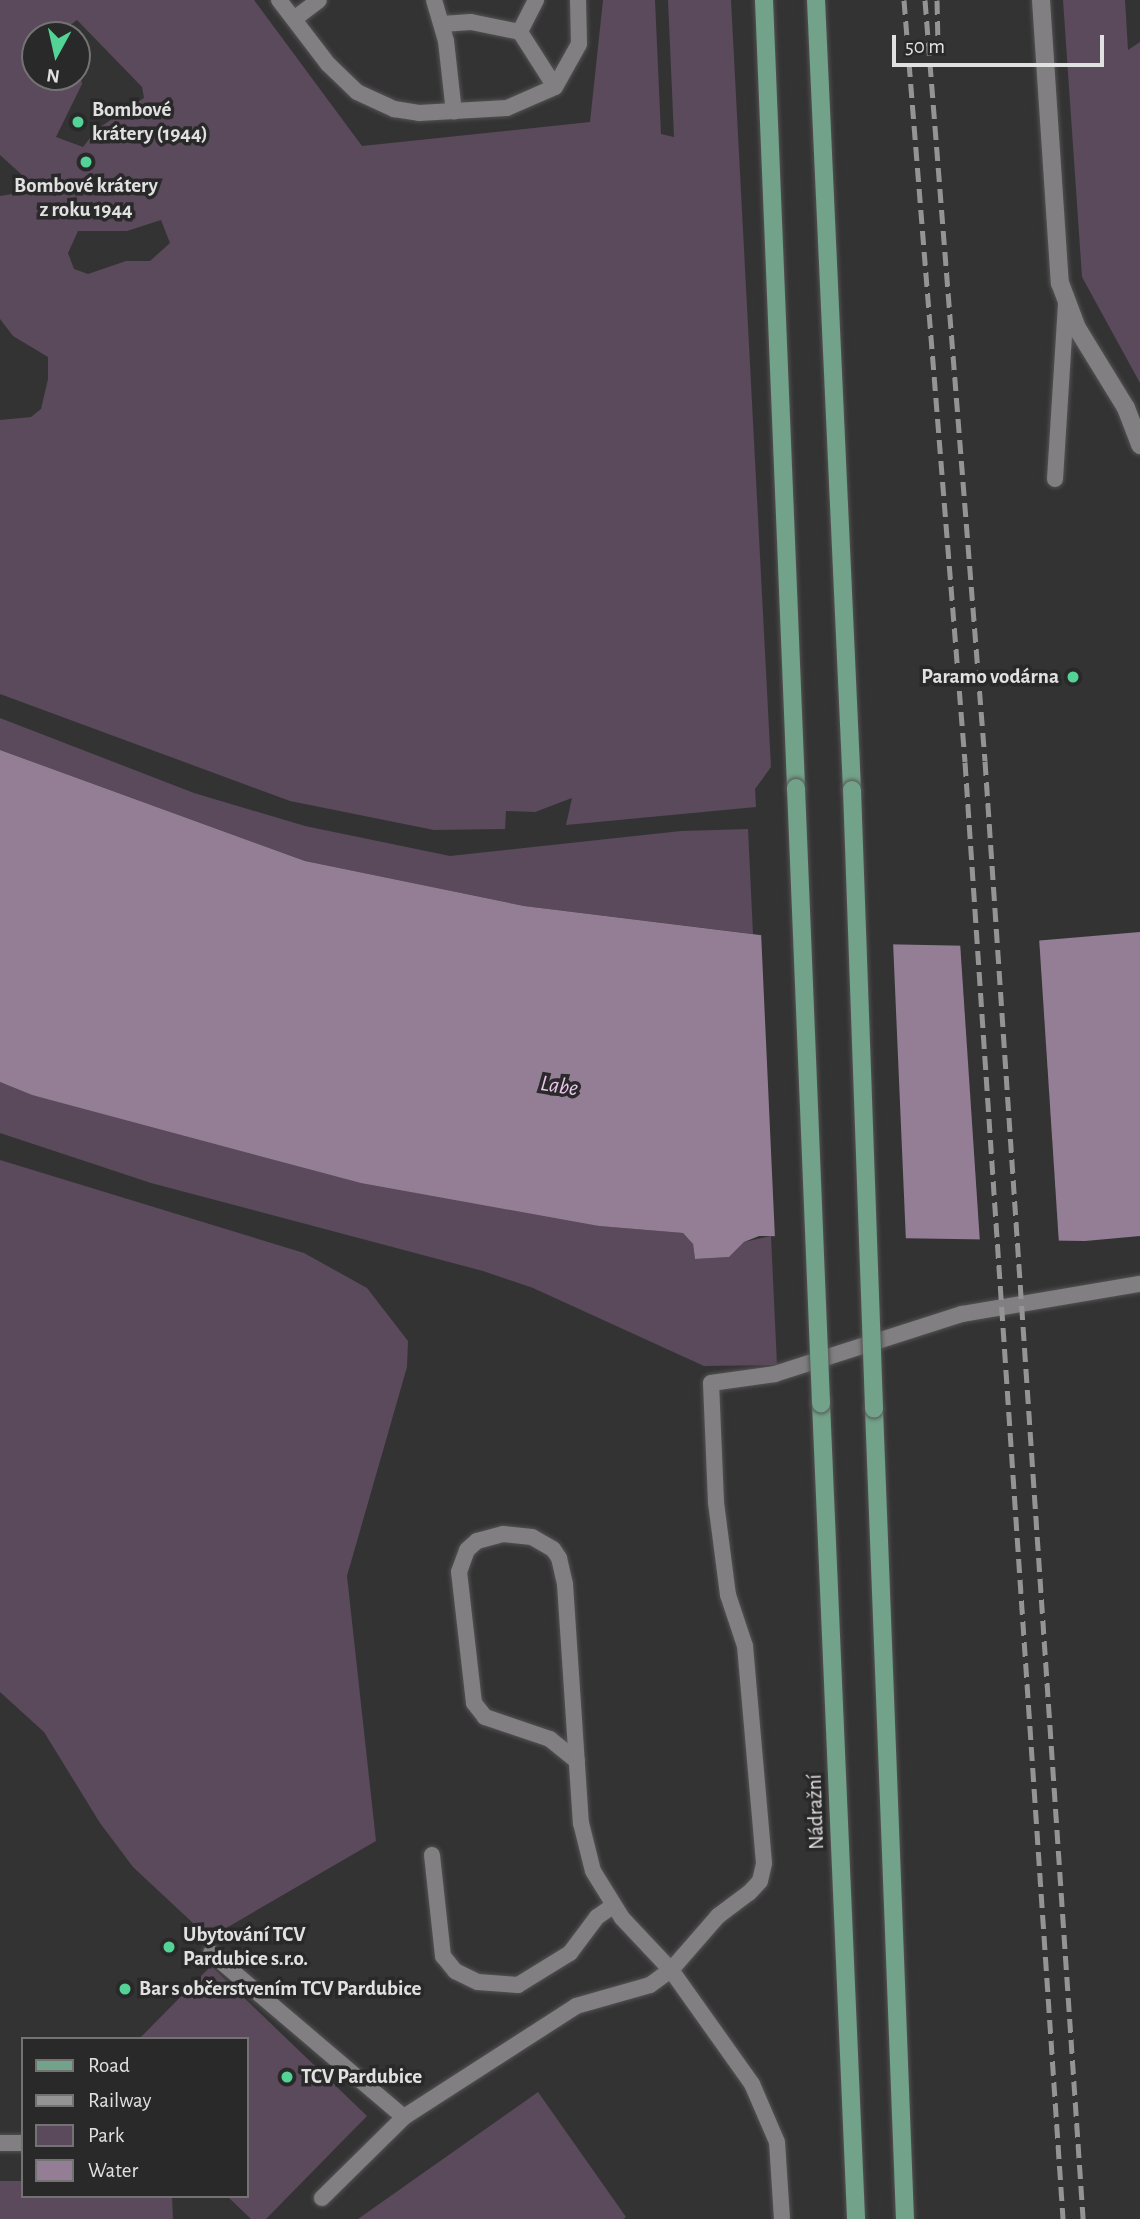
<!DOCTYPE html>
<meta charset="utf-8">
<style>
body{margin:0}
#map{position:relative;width:1140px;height:2219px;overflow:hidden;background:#343334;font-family:"Alegreya Sans",sans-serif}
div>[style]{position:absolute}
.green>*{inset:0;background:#5a4a5b}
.water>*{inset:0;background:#947e95}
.pier>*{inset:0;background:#343334}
.roads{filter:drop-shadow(0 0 2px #535253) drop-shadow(0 0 2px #535253)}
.lane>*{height:16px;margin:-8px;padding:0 8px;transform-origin:8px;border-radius:8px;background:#817f81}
.street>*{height:18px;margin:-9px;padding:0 9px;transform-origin:9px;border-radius:9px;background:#817f81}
.primary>*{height:18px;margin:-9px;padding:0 9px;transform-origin:9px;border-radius:9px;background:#72a289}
.rail>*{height:5px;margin-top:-2.5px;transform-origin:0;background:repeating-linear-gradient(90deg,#959495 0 14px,transparent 0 21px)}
.bridges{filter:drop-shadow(0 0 2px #535253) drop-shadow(0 0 2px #535253)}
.primary-bridge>*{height:18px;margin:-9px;padding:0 9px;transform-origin:9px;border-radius:9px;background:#72a289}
.dots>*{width:19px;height:19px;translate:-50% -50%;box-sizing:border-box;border:4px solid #2a292a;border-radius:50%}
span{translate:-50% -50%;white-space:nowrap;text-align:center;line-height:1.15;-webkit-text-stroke:7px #2a292a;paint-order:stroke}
.poi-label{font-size:21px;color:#e2e1e2;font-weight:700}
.left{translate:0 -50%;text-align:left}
.right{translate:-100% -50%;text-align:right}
.street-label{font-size:21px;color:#e2e1e2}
.water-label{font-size:23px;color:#edc4ef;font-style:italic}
.legend{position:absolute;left:21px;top:2037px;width:228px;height:161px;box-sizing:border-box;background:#2a292a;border:2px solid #747374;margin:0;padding:9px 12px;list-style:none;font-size:21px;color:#e2e1e2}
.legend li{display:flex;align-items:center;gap:14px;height:35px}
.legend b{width:35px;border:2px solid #747374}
.north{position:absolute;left:21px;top:21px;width:70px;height:70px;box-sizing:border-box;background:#2a292a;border:2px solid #747374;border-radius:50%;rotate:188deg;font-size:19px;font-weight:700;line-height:28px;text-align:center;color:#e2e1e2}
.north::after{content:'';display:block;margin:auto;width:24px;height:32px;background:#53d396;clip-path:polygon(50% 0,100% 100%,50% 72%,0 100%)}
.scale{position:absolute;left:892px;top:35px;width:212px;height:32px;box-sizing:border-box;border:4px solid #e2e1e2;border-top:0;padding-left:9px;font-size:21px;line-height:24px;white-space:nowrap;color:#e2e1e2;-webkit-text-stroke:5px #2a292a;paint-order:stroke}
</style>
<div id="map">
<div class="green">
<div style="clip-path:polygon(evenodd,0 0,254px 0,362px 146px,590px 122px,603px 0,655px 0,661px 134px,674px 137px,668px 0,731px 0,771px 767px,755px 789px,756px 807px,566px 825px,572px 798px,535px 812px,506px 811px,505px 829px,434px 830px,290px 801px,0 694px,0 420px,31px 417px,41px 409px,48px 379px,48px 357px,13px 336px,0 319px,0 196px,18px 193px,21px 174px,0 155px,0 0,77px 20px,142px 87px,144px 98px,97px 129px,83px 147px,56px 137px,82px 84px,77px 55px,77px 77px,35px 77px,35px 35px,72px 35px,69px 26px,77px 20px,0 0,161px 220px,170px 243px,150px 261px,126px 261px,88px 274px,74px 269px,68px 253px,78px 231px,127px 231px,161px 220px)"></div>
<div style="clip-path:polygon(1063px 0,1125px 0,1128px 50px,1140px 42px,1140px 383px,1082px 277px)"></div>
<div style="clip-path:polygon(0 718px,194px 793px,305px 826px,450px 856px,681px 831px,748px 829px,753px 934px,524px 906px,305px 861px,0 750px)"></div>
<div style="clip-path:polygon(0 1082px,32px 1095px,599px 1226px,683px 1233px,693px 1244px,695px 1259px,729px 1257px,744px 1242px,771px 1236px,777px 1365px,704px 1366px,533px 1288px,483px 1271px,151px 1183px,0 1133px)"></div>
<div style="clip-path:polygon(0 1160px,304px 1253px,367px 1288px,408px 1341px,407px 1367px,347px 1576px,376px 1841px,209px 1938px,133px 1867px,100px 1823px,44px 1732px,0 1692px)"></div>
<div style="clip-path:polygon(211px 1966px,367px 2116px,266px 2219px,251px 2219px,227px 2196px,247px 2196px,247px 2039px,139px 2039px)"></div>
<div style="clip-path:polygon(538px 2092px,626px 2217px,623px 2219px,358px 2219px)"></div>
<div style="clip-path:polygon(0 2181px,23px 2181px,23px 2196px,172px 2196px,173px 2219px,0 2219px)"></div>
</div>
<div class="water">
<div style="clip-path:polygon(0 750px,305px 861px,524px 906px,824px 943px,976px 946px,1140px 932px,1140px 1236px,1085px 1241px,759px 1236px,744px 1242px,729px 1257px,695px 1259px,693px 1244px,683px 1233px,599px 1226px,361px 1183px,32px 1095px,0 1082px)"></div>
</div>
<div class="pier">
<div style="clip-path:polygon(761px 932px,824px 940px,893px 941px,906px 1242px,775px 1239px)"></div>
<div style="clip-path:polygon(1039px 937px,1059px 1244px,980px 1243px,960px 942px)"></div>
</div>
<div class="roads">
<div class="lane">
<div style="left:279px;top:0;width:81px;rotate:52.6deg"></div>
<div style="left:328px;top:64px;width:40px;rotate:44deg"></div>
<div style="left:357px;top:92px;width:41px;rotate:24.7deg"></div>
<div style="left:394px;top:109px;width:25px;rotate:9deg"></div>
<div style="left:419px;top:113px;width:88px;rotate:-3.3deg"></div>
<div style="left:507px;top:108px;width:52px;rotate:-23.6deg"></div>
<div style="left:555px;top:87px;width:49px;rotate:-60.8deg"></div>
<div style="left:579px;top:44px;width:44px;rotate:-91.3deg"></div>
<div style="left:434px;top:0;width:43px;rotate:73.7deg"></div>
<div style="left:446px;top:41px;width:71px;rotate:83.6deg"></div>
<div style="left:536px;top:0;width:36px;rotate:117deg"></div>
<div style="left:520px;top:32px;width:65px;rotate:57.5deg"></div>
<div style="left:294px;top:19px;width:31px;rotate:-37deg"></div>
<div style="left:442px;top:24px;width:29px;rotate:-4deg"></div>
<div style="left:471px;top:22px;width:50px;rotate:11.5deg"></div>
<div style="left:1055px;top:479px;width:176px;rotate:-86.4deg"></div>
<div style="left:577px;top:1761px;width:35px;rotate:-141deg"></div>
<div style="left:550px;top:1739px;width:69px;rotate:-161.3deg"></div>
<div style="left:485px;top:1717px;width:18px;rotate:-128deg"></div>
<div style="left:474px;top:1703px;width:132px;rotate:-96.5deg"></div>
<div style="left:459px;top:1572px;width:23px;rotate:-70deg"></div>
<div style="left:467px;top:1550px;width:13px;rotate:-42deg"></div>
<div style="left:477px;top:1541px;width:27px;rotate:-15deg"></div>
<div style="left:503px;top:1534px;width:29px;rotate:6deg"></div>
<div style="left:532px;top:1537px;width:24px;rotate:30deg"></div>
<div style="left:553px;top:1549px;width:11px;rotate:56deg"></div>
<div style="left:559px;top:1558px;width:27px;rotate:77deg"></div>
<div style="left:565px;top:1584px;width:240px;rotate:86.2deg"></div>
<div style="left:581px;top:1823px;width:49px;rotate:76deg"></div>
<div style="left:593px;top:1871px;width:55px;rotate:58.3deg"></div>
<div style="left:622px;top:1918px;width:71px;rotate:46.7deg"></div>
<div style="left:671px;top:1970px;width:140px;rotate:54.6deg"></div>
<div style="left:752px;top:2084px;width:63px;rotate:66.7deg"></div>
<div style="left:777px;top:2142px;width:77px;rotate:86.3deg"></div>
<div style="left:432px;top:1855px;width:102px;rotate:83.8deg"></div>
<div style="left:443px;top:1956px;width:19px;rotate:51deg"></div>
<div style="left:455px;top:1971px;width:25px;rotate:26deg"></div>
<div style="left:478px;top:1982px;width:40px;rotate:4.3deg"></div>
<div style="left:518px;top:1985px;width:61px;rotate:-31.6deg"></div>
<div style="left:570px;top:1953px;width:45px;rotate:-53.1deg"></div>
<div style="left:597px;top:1917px;width:19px;rotate:-35deg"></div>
<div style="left:211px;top:1953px;width:253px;rotate:40.4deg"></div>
<div style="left:404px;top:2117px;width:205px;rotate:-32.8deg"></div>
<div style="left:576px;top:2006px;width:77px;rotate:-15.8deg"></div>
<div style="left:650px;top:1985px;width:26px;rotate:-36deg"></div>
<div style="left:671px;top:1970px;width:72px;rotate:-49deg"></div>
<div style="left:718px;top:1916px;width:39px;rotate:-37deg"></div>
<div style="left:749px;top:1893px;width:16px;rotate:-47deg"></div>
<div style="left:760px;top:1881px;width:18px;rotate:-77deg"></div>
<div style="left:764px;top:1863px;width:218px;rotate:-95deg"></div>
<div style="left:745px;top:1646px;width:54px;rotate:-108.4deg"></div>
<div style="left:728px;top:1595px;width:94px;rotate:-97.4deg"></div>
<div style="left:716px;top:1502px;width:119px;rotate:-92.4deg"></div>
<div style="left:711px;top:1383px;width:65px;rotate:-8deg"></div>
<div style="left:775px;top:1374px;width:196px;rotate:-17.8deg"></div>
<div style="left:962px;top:1314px;width:181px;rotate:-9.6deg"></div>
<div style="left:0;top:2143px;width:23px"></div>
<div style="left:322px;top:2198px;width:115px;rotate:-44.6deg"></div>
</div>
<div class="street">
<div style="left:1041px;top:0;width:284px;rotate:86.2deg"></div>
<div style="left:1060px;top:283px;width:48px;rotate:69.3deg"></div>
<div style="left:1077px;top:328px;width:94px;rotate:58.5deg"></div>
<div style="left:1126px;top:408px;width:40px;rotate:69deg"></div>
</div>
<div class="primary">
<div style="left:764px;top:0;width:789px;rotate:87.67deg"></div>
<div style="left:816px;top:0;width:791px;rotate:87.39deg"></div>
<div style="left:821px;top:1403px;width:817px;rotate:87.54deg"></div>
<div style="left:874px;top:1409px;width:811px;rotate:87.81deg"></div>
</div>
</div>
<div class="rail">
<div style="left:904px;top:0;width:764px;rotate:85.42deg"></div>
<div style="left:965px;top:762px;width:1460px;rotate:86.15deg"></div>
<div style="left:925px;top:0;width:763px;rotate:85.49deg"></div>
<div style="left:985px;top:761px;width:1461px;rotate:86.15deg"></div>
<div style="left:937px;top:0;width:45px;rotate:88.7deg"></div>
</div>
<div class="bridges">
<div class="primary-bridge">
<div style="left:796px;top:788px;width:616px;rotate:87.67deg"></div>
<div style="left:852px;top:790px;width:619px;rotate:87.96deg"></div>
</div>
</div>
<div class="dots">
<div style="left:78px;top:122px;background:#53d396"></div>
<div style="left:86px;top:162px;background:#53d396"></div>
<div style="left:1073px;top:677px;background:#53d396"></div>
<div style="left:169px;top:1947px;background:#53d396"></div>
<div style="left:125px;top:1989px;background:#53d396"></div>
<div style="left:287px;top:2077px;background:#53d396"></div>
</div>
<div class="poi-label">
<span class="left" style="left:92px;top:122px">Bombové<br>krátery (1944)</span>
<span style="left:86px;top:198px">Bombové krátery<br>z roku 1944</span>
<span class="right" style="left:1059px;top:677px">Paramo vodárna</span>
<span class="left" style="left:183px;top:1947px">Ubytování TCV<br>Pardubice s.r.o.</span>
<span class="left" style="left:139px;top:1989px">Bar s občerstvením TCV Pardubice</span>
<span class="left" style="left:301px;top:2077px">TCV Pardubice</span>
</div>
<div class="street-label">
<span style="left:816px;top:1812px;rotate:-92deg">Nádražní</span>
</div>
<div class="water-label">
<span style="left:559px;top:1087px;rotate:9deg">Labe</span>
</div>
<ul class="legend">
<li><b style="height:9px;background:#72a289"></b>Road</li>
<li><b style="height:9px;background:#959495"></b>Railway</li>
<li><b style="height:19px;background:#5a4a5b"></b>Park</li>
<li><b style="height:19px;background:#947e95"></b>Water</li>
</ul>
<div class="north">N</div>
<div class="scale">50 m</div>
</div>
